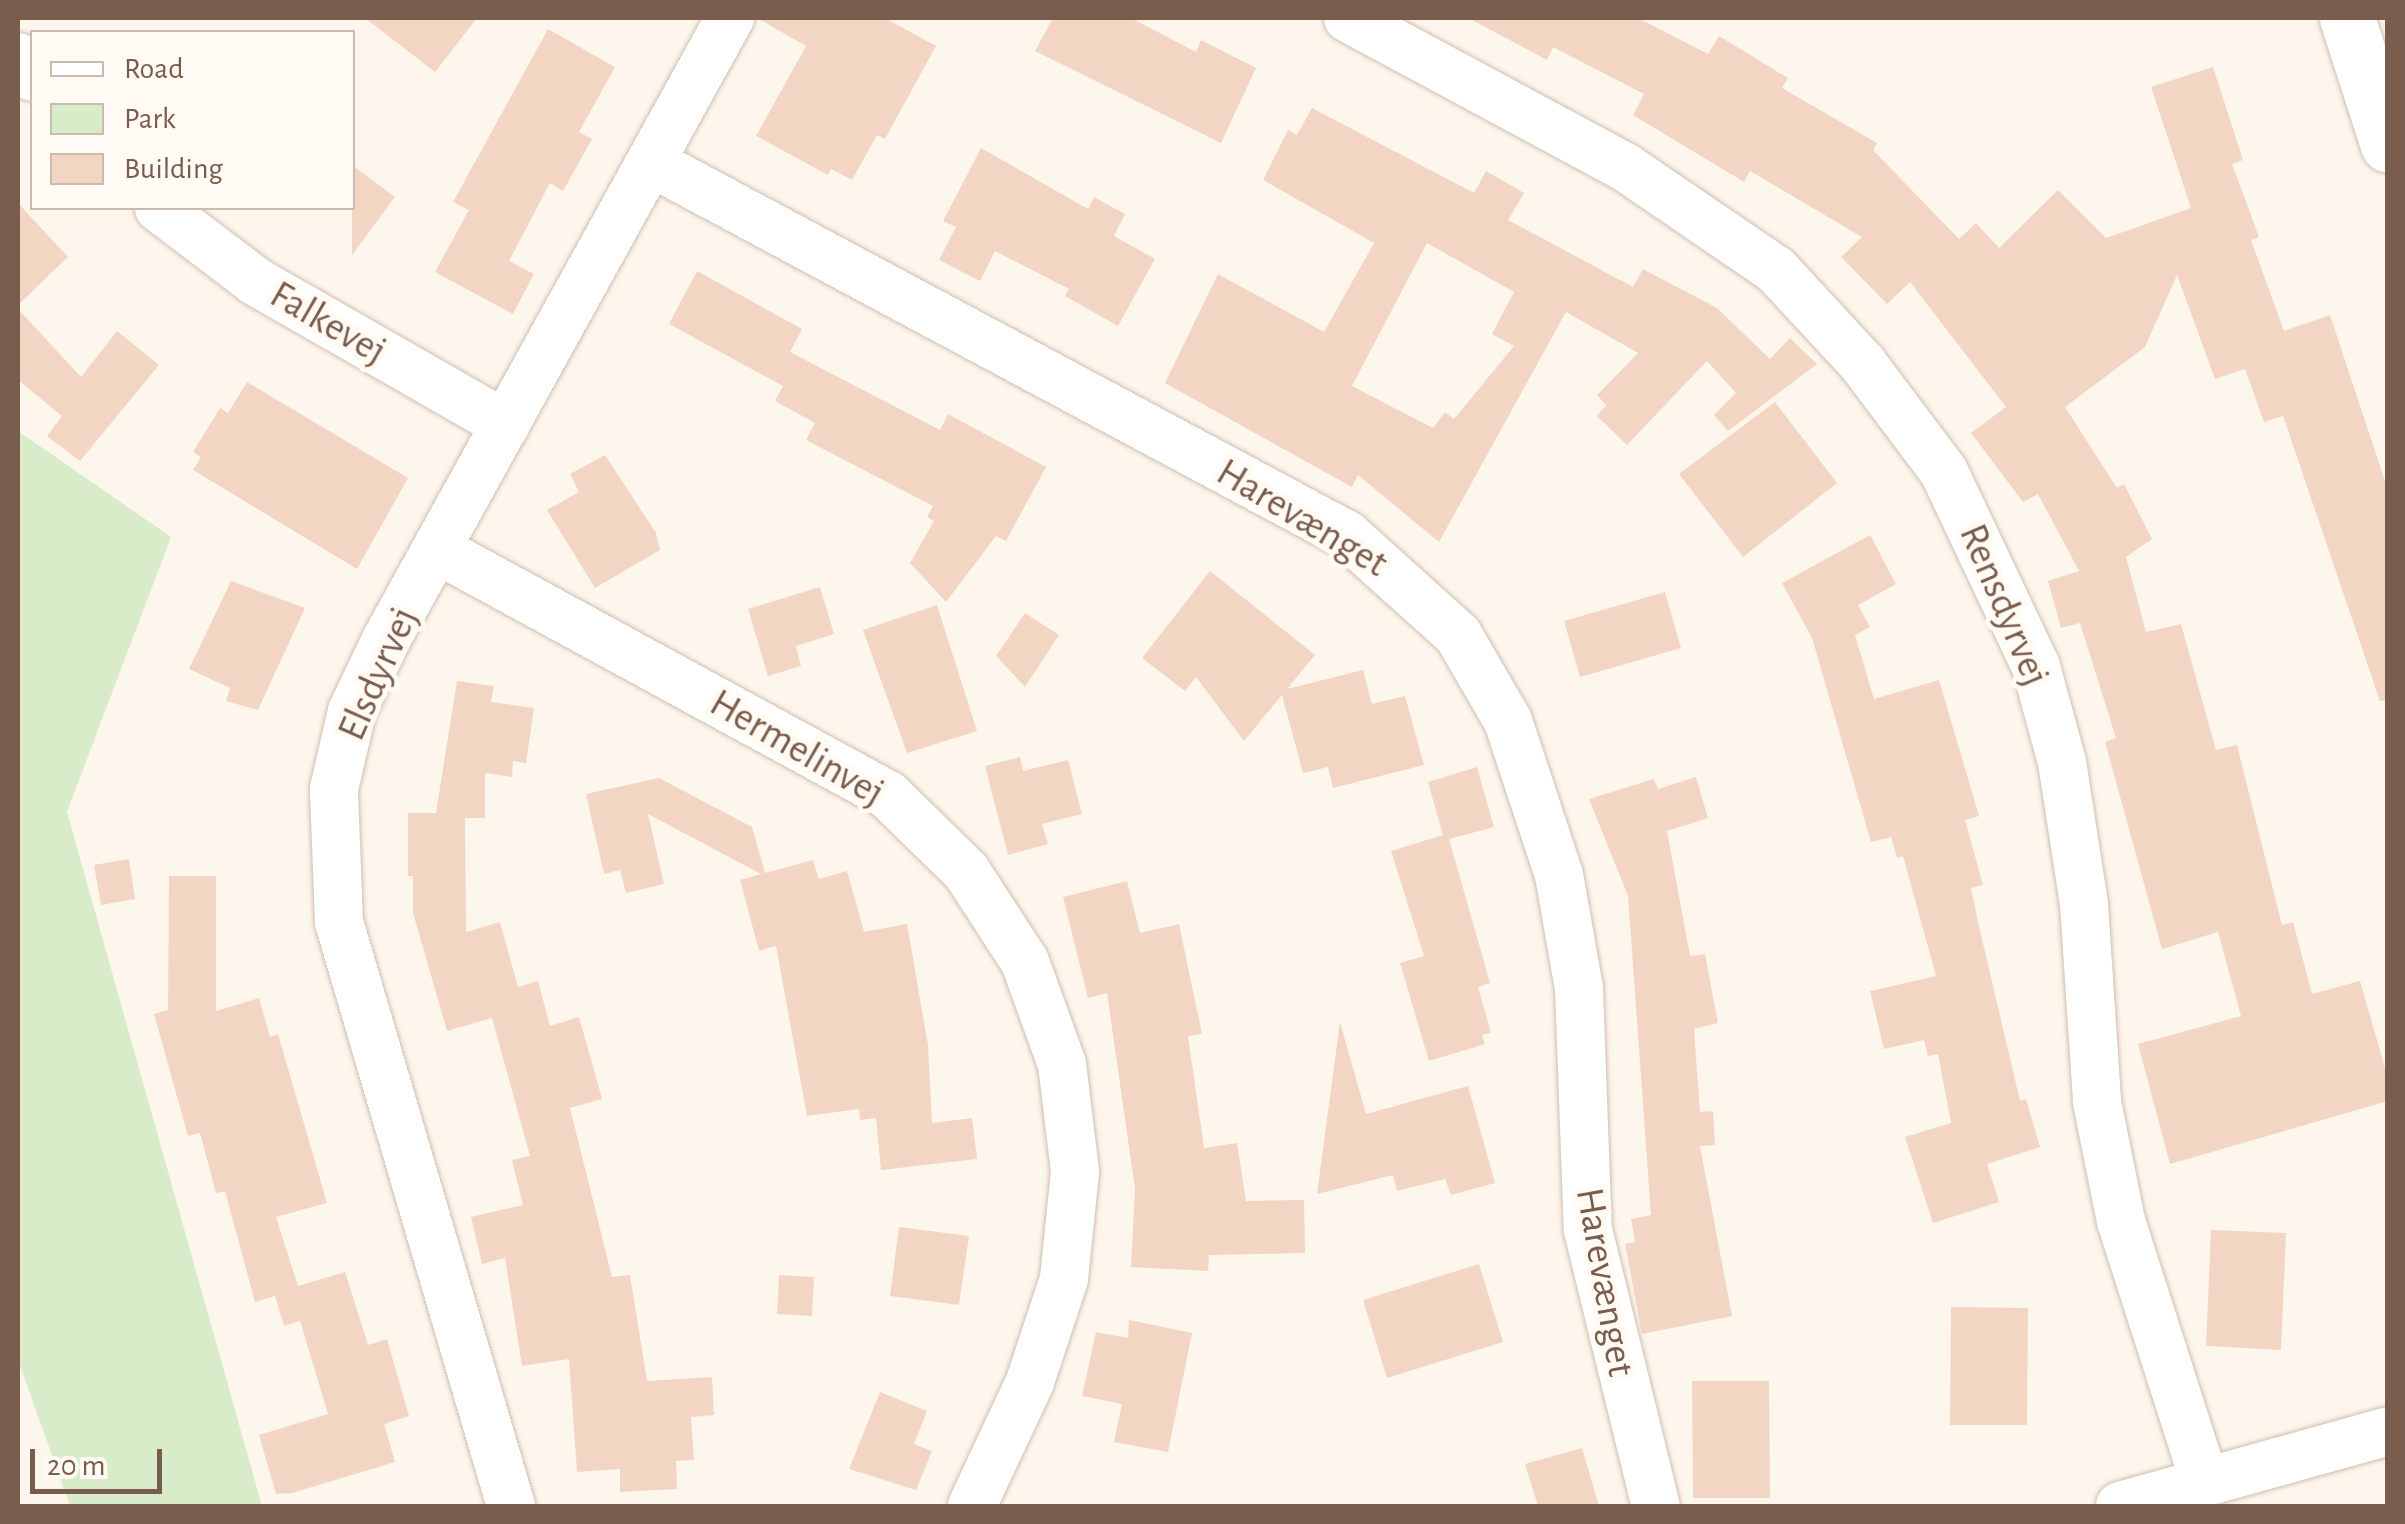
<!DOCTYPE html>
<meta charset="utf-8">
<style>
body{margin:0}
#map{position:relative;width:2405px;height:1524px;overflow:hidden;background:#fdf6ec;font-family:"Alegreya Sans",sans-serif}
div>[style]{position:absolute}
.green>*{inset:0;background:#d8ecc9}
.building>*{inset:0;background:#f3d5c3}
.roads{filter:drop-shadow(0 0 2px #d1beb0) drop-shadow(0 0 2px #d1beb0)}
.minor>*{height:48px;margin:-24px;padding:0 24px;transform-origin:24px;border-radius:24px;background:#fff}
.tertiary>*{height:55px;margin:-27.5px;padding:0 27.5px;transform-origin:27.5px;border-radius:27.5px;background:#fff}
span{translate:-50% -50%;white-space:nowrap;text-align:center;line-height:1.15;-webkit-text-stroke:10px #fffaf3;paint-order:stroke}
.street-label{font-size:40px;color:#7a5c4d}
.frame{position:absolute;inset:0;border:20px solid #7a5c4d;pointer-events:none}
.legend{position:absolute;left:30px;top:30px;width:325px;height:180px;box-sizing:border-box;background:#fffaf3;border:2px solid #cabbb1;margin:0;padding:12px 18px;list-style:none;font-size:30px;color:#7a5c4d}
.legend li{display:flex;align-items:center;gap:20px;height:50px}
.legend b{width:50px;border:2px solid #cabbb1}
.scale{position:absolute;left:30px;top:1449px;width:132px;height:45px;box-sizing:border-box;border:5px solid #7a5c4d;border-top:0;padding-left:12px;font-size:30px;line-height:35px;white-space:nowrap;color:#7a5c4d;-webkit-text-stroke:8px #fffaf3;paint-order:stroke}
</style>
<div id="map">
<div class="green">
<div style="clip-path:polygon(18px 431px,171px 537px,67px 812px,262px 1506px,70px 1506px,18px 1360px)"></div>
</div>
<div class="building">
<div style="clip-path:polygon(365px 18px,477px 18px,435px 72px)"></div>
<div style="clip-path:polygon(757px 18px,885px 18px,936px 46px,885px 139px,877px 135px,852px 180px,831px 169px,828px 175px,756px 136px,806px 46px)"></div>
<div style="clip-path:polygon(1053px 18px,1131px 18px,1196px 52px,1201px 40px,1256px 68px,1221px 143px,1035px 51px)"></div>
<div style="clip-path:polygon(1468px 18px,1638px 18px,1708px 54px,1719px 36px,1788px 78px,1782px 88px,1877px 143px,1873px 150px,1959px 239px,1976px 223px,1999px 248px,2058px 190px,2106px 238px,2191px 208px,2151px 87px,2213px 67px,2243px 160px,2232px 164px,2259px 237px,2251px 240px,2284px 331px,2330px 315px,2388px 490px,2388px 700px,2380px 701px,2283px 416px,2264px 422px,2245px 369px,2215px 379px,2177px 275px,2145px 347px,2065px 407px,2117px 488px,2124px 484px,2152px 539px,2126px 557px,2146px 632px,2181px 624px,2216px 750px,2237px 745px,2282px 925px,2293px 922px,2312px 994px,2360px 981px,2388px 1078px,2388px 1101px,2170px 1164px,2138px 1044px,2241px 1016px,2218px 932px,2162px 949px,2105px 742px,2116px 738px,2080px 623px,2061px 628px,2048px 581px,2079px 571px,2038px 494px,2023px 502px,1971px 433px,2006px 407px,1910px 282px,1887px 304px,1841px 257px,1862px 237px,1750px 171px,1744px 182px,1633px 115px,1644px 94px,1553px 47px,1547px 60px)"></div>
<div style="clip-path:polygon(548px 29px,615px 67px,579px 132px,592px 139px,563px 191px,550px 183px,509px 261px,534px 274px,513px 314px,435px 272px,469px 210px,453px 202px)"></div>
<div style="clip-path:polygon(evenodd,1312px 108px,1474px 193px,1486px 171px,1524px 193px,1508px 220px,1633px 287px,1643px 269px,1717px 308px,1770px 359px,1790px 338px,1817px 364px,1728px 431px,1714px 415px,1736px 393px,1707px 361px,1627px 445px,1597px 416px,1606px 405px,1597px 395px,1638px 353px,1566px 312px,1439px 542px,1358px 475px,1352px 487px,1165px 383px,1218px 274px,1324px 332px,1374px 243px,1263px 180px,1288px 130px,1297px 135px,1312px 108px,1427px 243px,1514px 292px,1492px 334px,1514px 346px,1454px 419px,1445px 412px,1433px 428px,1352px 386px,1427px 243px)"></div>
<div style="clip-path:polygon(981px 148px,1088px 209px,1094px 197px,1125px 214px,1114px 236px,1155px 259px,1118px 326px,1065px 296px,1069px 289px,995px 251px,980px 281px,939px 260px,956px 227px,943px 221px)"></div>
<div style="clip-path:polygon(352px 165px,395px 197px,352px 255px)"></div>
<div style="clip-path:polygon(18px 203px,68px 257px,18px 305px)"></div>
<div style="clip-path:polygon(697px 271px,802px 329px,790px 352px,940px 430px,948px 414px,1046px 467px,1006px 541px,996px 536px,946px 602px,910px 563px,934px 521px,927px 517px,933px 506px,806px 440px,815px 423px,775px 401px,783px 386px,669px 324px)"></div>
<div style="clip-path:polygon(18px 309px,81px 377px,117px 331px,159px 365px,80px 461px,47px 436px,62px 416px,18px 380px)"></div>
<div style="clip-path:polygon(247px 382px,408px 478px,357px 569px,193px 470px,201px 457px,193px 452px,220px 408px,228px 413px)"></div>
<div style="clip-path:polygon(1775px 402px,1837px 483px,1743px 557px,1679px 474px)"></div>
<div style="clip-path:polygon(605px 455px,656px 533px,660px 550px,595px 588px,547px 510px,579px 492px,570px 474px)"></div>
<div style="clip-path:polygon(1870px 535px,1896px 584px,1858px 605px,1870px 627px,1855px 635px,1874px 699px,1939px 680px,1979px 816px,1965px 820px,1983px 885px,1971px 888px,1978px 922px,2020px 1101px,2026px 1099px,2040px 1147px,1987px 1164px,1999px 1202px,1933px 1223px,1905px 1137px,1951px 1123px,1938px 1054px,1928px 1056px,1924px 1040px,1884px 1049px,1870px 991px,1936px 976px,1903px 856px,1897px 858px,1891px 837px,1871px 842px,1812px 638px,1782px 583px)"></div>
<div style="clip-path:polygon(1210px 571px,1315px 655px,1287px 689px,1363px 670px,1372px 704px,1405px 696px,1424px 765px,1333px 788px,1328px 767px,1303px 773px,1282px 695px,1244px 741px,1196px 677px,1185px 691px,1142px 658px)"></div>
<div style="clip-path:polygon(231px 581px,305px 608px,258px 710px,226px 701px,230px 688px,189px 669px)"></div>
<div style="clip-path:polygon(820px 587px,834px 634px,796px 646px,801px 666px,768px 676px,748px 609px)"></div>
<div style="clip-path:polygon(1665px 592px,1681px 648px,1580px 677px,1564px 621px)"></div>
<div style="clip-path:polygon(937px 605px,977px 731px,907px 753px,863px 630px)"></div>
<div style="clip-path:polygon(1025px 613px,1059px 635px,1025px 687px,996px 656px)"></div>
<div style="clip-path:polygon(457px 681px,494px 686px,491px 702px,534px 708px,526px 763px,513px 761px,512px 777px,485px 773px,485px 818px,465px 818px,466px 932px,500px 922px,518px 987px,538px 981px,550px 1026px,579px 1017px,602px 1099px,570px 1108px,612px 1277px,630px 1275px,647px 1381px,712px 1377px,714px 1415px,691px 1417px,694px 1460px,676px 1461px,677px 1489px,620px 1492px,620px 1469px,577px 1472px,569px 1359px,522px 1366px,505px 1258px,482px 1264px,471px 1217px,523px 1205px,512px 1160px,530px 1156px,492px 1018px,447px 1031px,413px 913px,413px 876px,408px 876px,408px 813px,436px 813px)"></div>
<div style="clip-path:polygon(1020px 757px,1023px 771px,1068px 760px,1082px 814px,1042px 824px,1048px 844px,1008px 855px,985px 766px)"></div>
<div style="clip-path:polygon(1477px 767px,1494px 827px,1449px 839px,1490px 983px,1478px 987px,1491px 1033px,1482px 1035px,1485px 1044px,1429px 1061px,1400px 963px,1424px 956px,1391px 851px,1443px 835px,1428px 782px)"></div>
<div style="clip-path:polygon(1696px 777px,1708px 818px,1667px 831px,1690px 956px,1705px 954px,1718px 1023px,1694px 1029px,1700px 1112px,1713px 1111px,1715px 1145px,1700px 1146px,1732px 1316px,1642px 1334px,1625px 1244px,1635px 1242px,1631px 1219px,1651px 1215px,1628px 896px,1589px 799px,1654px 779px,1658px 789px)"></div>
<div style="clip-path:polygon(659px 778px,752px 827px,765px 873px,813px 860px,819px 879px,847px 871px,864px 932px,907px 924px,928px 1045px,932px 1123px,972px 1118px,977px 1159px,881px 1170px,876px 1118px,860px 1120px,859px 1109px,807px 1116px,776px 946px,759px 951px,740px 880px,761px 874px,648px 814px,664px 884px,626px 893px,620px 870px,604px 874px,586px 794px)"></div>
<div style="clip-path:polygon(129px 859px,135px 899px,101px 905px,94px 865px)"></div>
<div style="clip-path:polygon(169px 876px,216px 876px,216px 1011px,259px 998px,270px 1037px,278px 1034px,327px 1203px,276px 1217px,298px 1286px,345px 1272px,368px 1345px,387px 1339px,409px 1416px,384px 1424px,395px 1462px,292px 1493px,276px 1494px,259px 1435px,328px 1414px,300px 1321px,284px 1326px,275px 1296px,255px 1302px,225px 1191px,216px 1193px,200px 1133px,188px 1136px,154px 1014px,168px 1010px)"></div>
<div style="clip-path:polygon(1127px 881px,1140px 933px,1179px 924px,1202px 1034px,1188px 1036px,1204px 1148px,1237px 1143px,1246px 1201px,1304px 1200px,1305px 1253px,1209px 1255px,1208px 1271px,1131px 1267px,1135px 1189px,1107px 993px,1088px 998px,1063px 897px)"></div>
<div style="clip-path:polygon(1340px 1022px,1366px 1114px,1468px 1086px,1495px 1183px,1451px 1195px,1445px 1179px,1397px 1191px,1393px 1175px,1317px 1194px)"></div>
<div style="clip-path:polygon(899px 1227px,969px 1236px,959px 1305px,890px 1296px)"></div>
<div style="clip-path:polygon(2211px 1230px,2286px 1233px,2281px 1350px,2206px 1346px)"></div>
<div style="clip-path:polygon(1479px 1264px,1503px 1342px,1387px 1378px,1363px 1300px)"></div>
<div style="clip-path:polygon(779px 1275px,814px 1277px,812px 1316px,777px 1314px)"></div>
<div style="clip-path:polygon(1951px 1307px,2028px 1308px,2027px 1425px,1950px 1425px)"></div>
<div style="clip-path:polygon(1129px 1320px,1192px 1333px,1168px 1452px,1114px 1442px,1122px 1404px,1082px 1396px,1096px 1332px,1128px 1338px)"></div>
<div style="clip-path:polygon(1692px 1381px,1769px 1381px,1770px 1498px,1693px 1498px)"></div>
<div style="clip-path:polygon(880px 1392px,927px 1411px,914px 1444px,932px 1451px,916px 1490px,849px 1469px)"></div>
<div style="clip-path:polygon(1582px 1448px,1599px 1506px,1538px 1506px,1525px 1464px)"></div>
</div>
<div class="roads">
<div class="minor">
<div style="left:1348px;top:18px;width:315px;rotate:28.3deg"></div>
<div style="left:1625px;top:167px;width:183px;rotate:34.3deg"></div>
<div style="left:1776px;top:270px;width:128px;rotate:47.2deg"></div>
<div style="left:1863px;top:364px;width:135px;rotate:53.1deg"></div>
<div style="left:1944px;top:472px;width:216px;rotate:64.7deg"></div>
<div style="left:2036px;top:667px;width:98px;rotate:74.7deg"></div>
<div style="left:2062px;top:762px;width:144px;rotate:81.2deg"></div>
<div style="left:2084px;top:904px;width:198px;rotate:86.2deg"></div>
<div style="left:2097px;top:1102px;width:121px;rotate:78.6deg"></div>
<div style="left:2121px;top:1221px;width:274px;rotate:72.2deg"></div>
<div style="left:18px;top:57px;width:24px;rotate:55deg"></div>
<div style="left:652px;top:163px;width:788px;rotate:28.16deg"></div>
<div style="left:1347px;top:535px;width:149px;rotate:42deg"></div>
<div style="left:1458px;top:635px;width:99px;rotate:59.8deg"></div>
<div style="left:1508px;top:721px;width:162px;rotate:71.7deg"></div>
<div style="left:1559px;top:875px;width:116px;rotate:80deg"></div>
<div style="left:1579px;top:989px;width:241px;rotate:87.9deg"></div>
<div style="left:1588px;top:1230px;width:284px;rotate:76.2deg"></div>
<div style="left:159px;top:208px;width:121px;rotate:37.2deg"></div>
<div style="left:255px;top:281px;width:289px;rotate:29.8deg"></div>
<div style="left:438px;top:550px;width:512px;rotate:28.57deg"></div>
<div style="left:888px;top:795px;width:109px;rotate:44.3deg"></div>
<div style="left:966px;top:871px;width:108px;rotate:57deg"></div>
<div style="left:1025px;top:962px;width:109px;rotate:70.1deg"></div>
<div style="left:1062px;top:1064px;width:109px;rotate:83.1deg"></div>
<div style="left:1075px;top:1172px;width:108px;rotate:95.9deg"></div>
<div style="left:1064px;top:1279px;width:108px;rotate:108.3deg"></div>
<div style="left:1030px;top:1382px;width:137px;rotate:115.1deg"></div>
<div style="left:511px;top:1506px;width:609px;rotate:-106.41deg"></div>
<div style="left:339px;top:922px;width:133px;rotate:-92.2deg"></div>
<div style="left:334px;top:789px;width:80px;rotate:-77deg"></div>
<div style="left:352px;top:711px;width:81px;rotate:-64.4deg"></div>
<div style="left:387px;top:638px;width:709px;rotate:-61.05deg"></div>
<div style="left:2120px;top:1506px;width:278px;rotate:-15.6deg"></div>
</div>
<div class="tertiary">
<div style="left:2347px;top:18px;width:133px;rotate:72.1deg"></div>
</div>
</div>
<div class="street-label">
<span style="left:328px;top:323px;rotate:30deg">Falkevej</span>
<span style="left:1302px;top:518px;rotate:31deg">Harevænget</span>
<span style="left:2004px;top:605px;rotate:67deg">Rensdyrvej</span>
<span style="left:378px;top:674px;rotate:-66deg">Elsdyrvej</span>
<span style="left:797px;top:748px;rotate:30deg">Hermelinvej</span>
<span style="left:1605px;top:1282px;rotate:80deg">Harevænget</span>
</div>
<div class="frame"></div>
<ul class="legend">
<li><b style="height:12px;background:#fff"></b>Road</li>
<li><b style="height:28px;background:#d8ecc9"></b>Park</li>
<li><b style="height:28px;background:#f3d5c3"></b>Building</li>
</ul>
<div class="scale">20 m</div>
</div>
